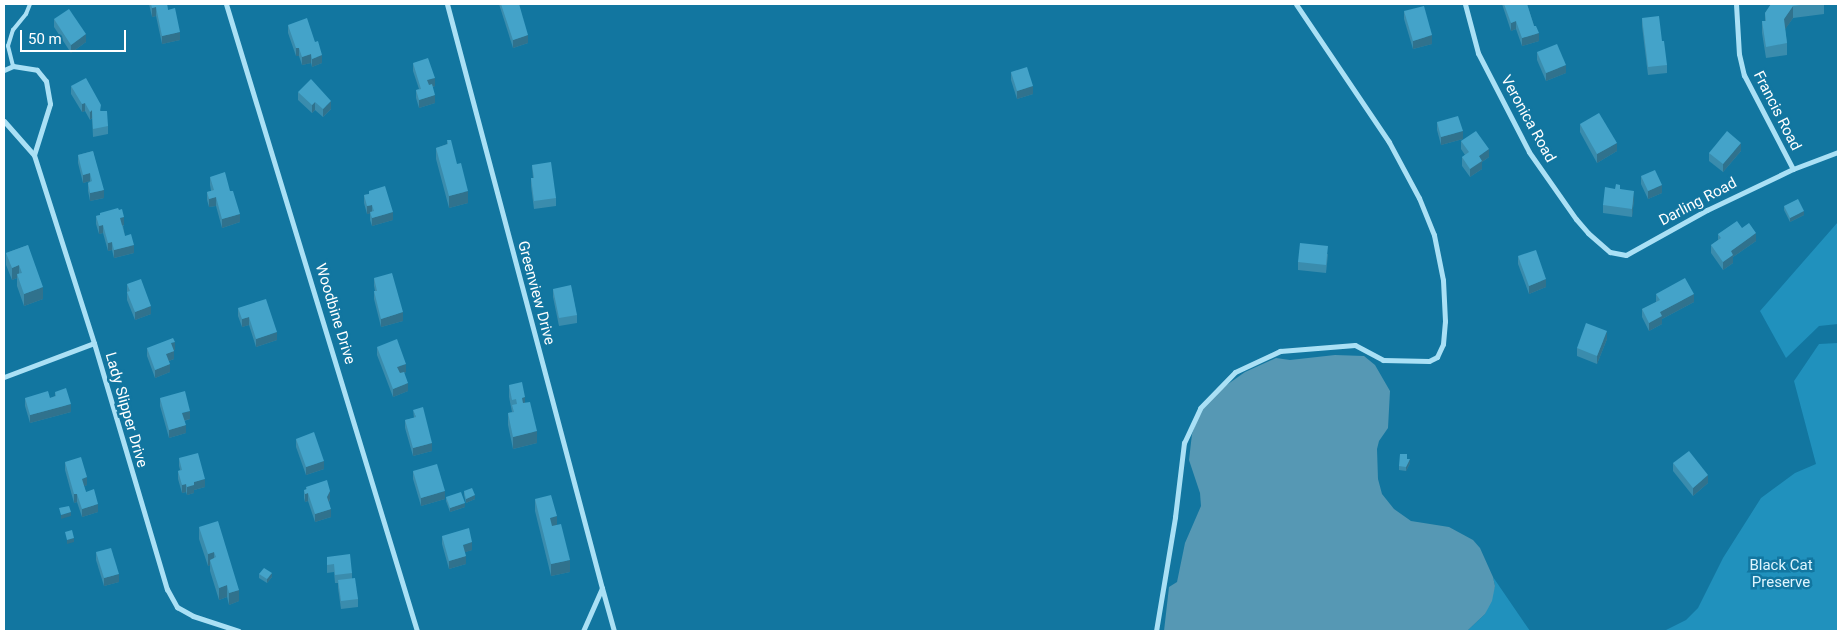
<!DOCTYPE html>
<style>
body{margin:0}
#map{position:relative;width:1842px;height:635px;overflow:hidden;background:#1276a0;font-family:Roboto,sans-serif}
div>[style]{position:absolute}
.green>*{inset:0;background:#2091bd}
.water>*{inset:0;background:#5698b4}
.service>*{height:4px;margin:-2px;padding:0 2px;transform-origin:2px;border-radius:2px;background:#aae0f5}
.minor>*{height:5px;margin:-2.5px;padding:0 2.5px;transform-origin:2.5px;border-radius:2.5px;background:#aae0f5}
.wall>*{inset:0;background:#3a8cad}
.shaded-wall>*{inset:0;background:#30728d}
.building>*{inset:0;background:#44a3c9}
span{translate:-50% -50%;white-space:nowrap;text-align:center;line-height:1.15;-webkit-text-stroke:5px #1276a0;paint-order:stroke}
.street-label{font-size:15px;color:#fff}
.park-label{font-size:15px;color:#def5fe}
.frame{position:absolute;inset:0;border:5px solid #fff;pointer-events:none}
.scale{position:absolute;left:20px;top:30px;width:106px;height:22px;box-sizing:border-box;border:2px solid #fff;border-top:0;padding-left:6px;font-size:15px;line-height:18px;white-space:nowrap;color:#fff;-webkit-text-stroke:4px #1276a0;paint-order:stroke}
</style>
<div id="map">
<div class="green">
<div style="clip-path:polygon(1838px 222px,1838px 324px,1819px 326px,1786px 358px,1760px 311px)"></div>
<div style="clip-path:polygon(1838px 343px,1838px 631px,1664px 631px,1686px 620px,1698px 608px,1723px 558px,1761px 498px,1795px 473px,1816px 464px,1794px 381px,1819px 344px)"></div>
<div style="clip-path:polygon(1493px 577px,1530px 631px,1467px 631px,1485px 614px,1495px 586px)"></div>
</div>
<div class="water">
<div style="clip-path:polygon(1335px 355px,1364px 356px,1375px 365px,1390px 391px,1388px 428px,1379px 441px,1377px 449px,1378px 479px,1382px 494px,1394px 509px,1411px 521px,1449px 527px,1473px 540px,1480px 548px,1493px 577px,1495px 586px,1492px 601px,1485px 614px,1467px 631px,1164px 631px,1169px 587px,1177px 582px,1185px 543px,1201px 506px,1200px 493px,1189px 460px,1192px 434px,1200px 412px,1221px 389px,1245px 372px,1276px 358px,1290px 360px)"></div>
</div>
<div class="service">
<div style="left:13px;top:66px;width:21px;rotate:-104deg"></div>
<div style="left:8px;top:46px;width:17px;rotate:-73deg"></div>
<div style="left:13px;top:30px;width:21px;rotate:-51deg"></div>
<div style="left:26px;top:14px;width:11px;rotate:-68deg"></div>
</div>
<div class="minor">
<div style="left:226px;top:4px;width:655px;rotate:73.06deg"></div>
<div style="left:447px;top:4px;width:604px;rotate:75.14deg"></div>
<div style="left:602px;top:588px;width:47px;rotate:113.8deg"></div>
<div style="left:1465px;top:4px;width:51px;rotate:75.1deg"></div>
<div style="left:1478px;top:53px;width:111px;rotate:62.7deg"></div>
<div style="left:1529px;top:152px;width:82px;rotate:55deg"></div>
<div style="left:1576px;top:219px;width:18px;rotate:49deg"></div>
<div style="left:1588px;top:233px;width:29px;rotate:41deg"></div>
<div style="left:1610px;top:252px;width:16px;rotate:11deg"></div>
<div style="left:1626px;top:255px;width:93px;rotate:-29.1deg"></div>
<div style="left:1707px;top:210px;width:95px;rotate:-25.5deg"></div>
<div style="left:1793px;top:169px;width:48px;rotate:-20.7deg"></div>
<div style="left:1736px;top:4px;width:50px;rotate:86.6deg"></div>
<div style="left:1739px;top:54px;width:22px;rotate:77deg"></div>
<div style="left:1744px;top:75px;width:106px;rotate:62.5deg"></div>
<div style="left:4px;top:70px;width:10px;rotate:-24deg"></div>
<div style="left:13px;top:66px;width:24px;rotate:9deg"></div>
<div style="left:37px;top:70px;width:14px;rotate:51deg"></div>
<div style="left:46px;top:81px;width:23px;rotate:80deg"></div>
<div style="left:50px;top:104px;width:53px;rotate:107.4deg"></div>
<div style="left:4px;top:121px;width:45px;rotate:48.6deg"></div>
<div style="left:34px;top:155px;width:197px;rotate:72.3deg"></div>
<div style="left:94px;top:343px;width:257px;rotate:73.5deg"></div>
<div style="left:167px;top:589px;width:21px;rotate:61deg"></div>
<div style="left:177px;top:607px;width:18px;rotate:29deg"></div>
<div style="left:193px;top:616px;width:48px;rotate:18.1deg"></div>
<div style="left:4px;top:377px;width:96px;rotate:-20.7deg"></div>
<div style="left:602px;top:588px;width:45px;rotate:74.4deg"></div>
<div style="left:1156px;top:631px;width:116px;rotate:-80.5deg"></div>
<div style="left:1175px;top:517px;width:75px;rotate:-83.1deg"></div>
<div style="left:1184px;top:443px;width:38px;rotate:-65deg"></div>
<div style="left:1200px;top:408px;width:50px;rotate:-45.8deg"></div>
<div style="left:1235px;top:372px;width:50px;rotate:-25deg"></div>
<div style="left:1280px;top:351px;width:75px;rotate:-4.6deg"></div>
<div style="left:1355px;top:345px;width:32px;rotate:28deg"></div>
<div style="left:1383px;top:360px;width:46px;rotate:1.2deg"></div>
<div style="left:1429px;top:361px;width:9px;rotate:-27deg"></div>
<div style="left:1437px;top:357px;width:14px;rotate:-65deg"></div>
<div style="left:1443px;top:344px;width:23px;rotate:-85deg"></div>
<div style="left:1445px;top:321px;width:41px;rotate:-92.8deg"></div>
<div style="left:1443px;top:280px;width:46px;rotate:-101.3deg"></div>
<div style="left:1434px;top:235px;width:40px;rotate:-112deg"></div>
<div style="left:1419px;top:198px;width:64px;rotate:-118.2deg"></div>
<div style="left:1389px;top:142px;width:166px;rotate:-124deg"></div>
</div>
<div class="wall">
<div style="clip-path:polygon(149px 4px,167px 4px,168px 10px,180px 40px,162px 44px,156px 16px,152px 17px)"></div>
<div style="clip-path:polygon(499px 4px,519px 4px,528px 43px,513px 48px)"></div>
<div style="clip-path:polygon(1502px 4px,1527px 4px,1539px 41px,1522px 46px,1516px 29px,1511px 31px)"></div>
<div style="clip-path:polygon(1771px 4px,1824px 4px,1824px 14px,1793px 18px,1785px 29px,1787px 43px,1787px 55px,1766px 58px,1762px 33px,1762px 21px,1765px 21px,1765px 13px)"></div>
<div style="clip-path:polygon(1404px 11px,1432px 44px,1413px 49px,1404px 19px)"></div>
<div style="clip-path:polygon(1642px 18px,1667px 65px,1667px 73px,1648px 75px,1642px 26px)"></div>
<div style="clip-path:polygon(54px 19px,86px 42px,71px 53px,54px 27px)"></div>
<div style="clip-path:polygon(288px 25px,322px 63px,312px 67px,311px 63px,302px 65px,299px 56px,296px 56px,288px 33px)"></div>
<div style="clip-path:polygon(1537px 52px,1566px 73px,1546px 81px,1537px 60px)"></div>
<div style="clip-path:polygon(413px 63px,435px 86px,432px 87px,435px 103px,419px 108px,416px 98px,416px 90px,419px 89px,413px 71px)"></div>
<div style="clip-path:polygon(1011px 72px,1033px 94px,1017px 99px,1011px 80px)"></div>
<div style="clip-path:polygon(71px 86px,101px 111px,108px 126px,108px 134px,93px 137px,92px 118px,90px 120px,85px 111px,82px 112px,71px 94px)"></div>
<div style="clip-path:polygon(298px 92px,331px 109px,323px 117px,315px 110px,312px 113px,298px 100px)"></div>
<div style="clip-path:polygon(1437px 122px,1463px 139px,1441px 145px,1437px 130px)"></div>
<div style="clip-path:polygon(1580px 124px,1617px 151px,1597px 163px,1580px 132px)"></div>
<div style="clip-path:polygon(447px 140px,468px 203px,449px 208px,436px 159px,436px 148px,447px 144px)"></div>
<div style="clip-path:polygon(1461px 141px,1489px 157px,1482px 162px,1482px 169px,1470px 177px,1462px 166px,1462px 157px,1465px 155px,1461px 149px)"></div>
<div style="clip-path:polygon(93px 151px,104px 198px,90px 201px,88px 191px,88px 183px,90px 181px,83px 183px,78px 163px,78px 155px)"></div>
<div style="clip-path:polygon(1741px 151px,1723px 172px,1709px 161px,1709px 153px)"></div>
<div style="clip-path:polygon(532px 165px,556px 198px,556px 206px,534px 209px,531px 186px,531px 178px,533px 178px)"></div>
<div style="clip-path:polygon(1641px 176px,1662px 193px,1648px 199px,1641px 184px)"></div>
<div style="clip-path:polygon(210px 177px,240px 222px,222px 228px,216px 206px,209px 207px,207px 200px,207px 192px,211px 191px,210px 185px)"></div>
<div style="clip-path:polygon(1620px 189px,1634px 199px,1632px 217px,1603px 213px,1603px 205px)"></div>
<div style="clip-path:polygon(369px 191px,393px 220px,372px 226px,370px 220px,370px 213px,367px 214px,364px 203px,364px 195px,369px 194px)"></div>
<div style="clip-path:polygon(1784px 206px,1804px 215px,1790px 222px,1784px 210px)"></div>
<div style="clip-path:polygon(100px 213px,124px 225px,123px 226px,125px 236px,134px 253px,114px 258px,112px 250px,108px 251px,103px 233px,99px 234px,96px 224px,96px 216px,100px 215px)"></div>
<div style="clip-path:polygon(1742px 228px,1756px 241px,1733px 257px,1733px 263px,1723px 270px,1711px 253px,1711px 245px,1718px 240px,1718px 234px)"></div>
<div style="clip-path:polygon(28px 245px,43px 299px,24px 306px,17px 286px,17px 278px,12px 280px,6px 265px,6px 253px)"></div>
<div style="clip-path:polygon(1328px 254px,1326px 273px,1298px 270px,1298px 262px)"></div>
<div style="clip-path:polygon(1518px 256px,1546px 287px,1529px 294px,1518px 264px)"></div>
<div style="clip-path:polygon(374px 278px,403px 321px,381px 327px,374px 299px,374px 291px,375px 291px,374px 286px)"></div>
<div style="clip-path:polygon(127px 284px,151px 314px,135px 320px,127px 300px)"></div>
<div style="clip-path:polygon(553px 289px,577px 315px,577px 323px,559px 326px,553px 297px)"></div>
<div style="clip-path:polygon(1656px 294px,1694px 302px,1662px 319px,1662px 324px,1649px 331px,1642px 317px,1642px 309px,1656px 302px)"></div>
<div style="clip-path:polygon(238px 308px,277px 340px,256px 347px,249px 325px,242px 327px,238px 316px)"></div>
<div style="clip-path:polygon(1607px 339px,1597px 364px,1577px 356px,1577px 348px)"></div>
<div style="clip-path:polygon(377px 347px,406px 372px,404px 373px,408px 391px,393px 397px,377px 355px)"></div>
<div style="clip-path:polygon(147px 348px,175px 350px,174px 350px,174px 359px,169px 361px,170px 372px,155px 378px,147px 356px)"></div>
<div style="clip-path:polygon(509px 385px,525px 403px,537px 443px,513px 449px,508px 425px,508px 413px,512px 412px,509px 397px)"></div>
<div style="clip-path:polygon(55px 392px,71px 412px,30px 423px,25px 406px,25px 398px,50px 398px,55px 396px)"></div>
<div style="clip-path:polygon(160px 398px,190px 419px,184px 421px,186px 433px,169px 438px,160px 406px)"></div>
<div style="clip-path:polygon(413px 410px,432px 451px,413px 456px,405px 428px,405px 420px,414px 418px)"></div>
<div style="clip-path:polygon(296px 439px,324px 469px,306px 475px,296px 447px)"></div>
<div style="clip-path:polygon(179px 458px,205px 487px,194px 490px,194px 493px,187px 495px,186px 492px,182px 493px,178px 479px,178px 471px,180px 470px,179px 466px)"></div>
<div style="clip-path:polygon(1407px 459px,1410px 463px,1406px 471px,1399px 470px,1399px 466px)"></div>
<div style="clip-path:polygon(65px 462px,87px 485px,84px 486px,86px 492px,98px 512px,82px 517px,77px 502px,74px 503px,65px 470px)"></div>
<div style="clip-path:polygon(1673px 463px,1708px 483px,1693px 496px,1673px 471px)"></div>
<div style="clip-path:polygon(413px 471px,445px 499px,421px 506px,413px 479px)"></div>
<div style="clip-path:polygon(306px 487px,330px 499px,329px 502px,331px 517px,315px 522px,308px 501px,305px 502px,304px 498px,304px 490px,306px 490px)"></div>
<div style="clip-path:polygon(464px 491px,475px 499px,466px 503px,464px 495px)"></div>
<div style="clip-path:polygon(446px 497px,465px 507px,450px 512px,446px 501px)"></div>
<div style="clip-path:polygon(535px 499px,557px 525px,570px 572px,551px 576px,535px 511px)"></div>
<div style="clip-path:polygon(199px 527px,239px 590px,239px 601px,229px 605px,227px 597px,219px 600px,210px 571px,210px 565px,208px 566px,199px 539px)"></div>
<div style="clip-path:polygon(442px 536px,472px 550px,465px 552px,466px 564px,449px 569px,442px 544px)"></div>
<div style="clip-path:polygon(96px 552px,119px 582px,104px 586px,96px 560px)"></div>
<div style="clip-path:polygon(327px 557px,352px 573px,352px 579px,358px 599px,358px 607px,341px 609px,338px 588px,338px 583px,335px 583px,334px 572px,327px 573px)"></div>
<div style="clip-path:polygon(259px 574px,272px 577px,267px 583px,259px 578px)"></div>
</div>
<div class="shaded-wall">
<div style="clip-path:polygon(1793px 6px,1793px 18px,1784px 31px,1784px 19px)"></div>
<div style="clip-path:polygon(156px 7px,156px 16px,152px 17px,152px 8px)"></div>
<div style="clip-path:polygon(1516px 21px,1516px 29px,1511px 31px,1511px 23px)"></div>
<div style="clip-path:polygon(180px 32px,180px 40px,162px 44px,162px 36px)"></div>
<div style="clip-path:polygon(1539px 33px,1539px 41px,1522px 46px,1522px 38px)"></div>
<div style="clip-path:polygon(86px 34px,86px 42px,71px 53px,71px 45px)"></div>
<div style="clip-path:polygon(528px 35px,528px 43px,513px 48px,513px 40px)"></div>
<div style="clip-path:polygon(1432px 35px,1432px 44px,1413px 49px,1413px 41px)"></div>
<div style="clip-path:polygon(296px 48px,299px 48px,299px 56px,296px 56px)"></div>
<div style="clip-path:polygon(311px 54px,311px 63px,302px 65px,302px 57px)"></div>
<div style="clip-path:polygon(322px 55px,322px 63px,312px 67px,312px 59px)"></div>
<div style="clip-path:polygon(1566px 65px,1566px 73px,1546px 81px,1546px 73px)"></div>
<div style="clip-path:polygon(435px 78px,435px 86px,427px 88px,427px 80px)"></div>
<div style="clip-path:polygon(1033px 86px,1033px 94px,1017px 99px,1017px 91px)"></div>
<div style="clip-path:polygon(435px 95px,435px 103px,419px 108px,419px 100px)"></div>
<div style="clip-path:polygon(331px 101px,331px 109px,323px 117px,323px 109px)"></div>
<div style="clip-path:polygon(315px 102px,315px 110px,312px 113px,312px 105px)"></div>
<div style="clip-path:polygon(85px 103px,85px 111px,82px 112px,82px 104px)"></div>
<div style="clip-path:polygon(92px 110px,92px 118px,90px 120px,90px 112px)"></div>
<div style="clip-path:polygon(1463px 131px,1463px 139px,1441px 145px,1441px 137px)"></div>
<div style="clip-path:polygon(1617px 143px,1617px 151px,1597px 163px,1597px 154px)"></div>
<div style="clip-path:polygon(1741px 143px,1741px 151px,1723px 172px,1723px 164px)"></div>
<div style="clip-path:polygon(1489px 149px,1489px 157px,1482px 162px,1482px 169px,1470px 177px,1470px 169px,1479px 156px)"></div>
<div style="clip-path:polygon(90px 173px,90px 181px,83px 183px,83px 175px)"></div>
<div style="clip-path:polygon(1662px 185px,1662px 193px,1648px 199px,1648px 191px)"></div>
<div style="clip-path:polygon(104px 190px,104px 198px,90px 201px,90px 193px)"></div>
<div style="clip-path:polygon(468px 191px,468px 203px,449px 208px,449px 196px)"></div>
<div style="clip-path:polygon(1634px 191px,1634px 199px,1632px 217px,1632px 209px)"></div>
<div style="clip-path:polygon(216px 197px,216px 206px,209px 207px,209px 199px)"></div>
<div style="clip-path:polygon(372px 205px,372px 213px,367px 214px,367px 206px)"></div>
<div style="clip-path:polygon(1804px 211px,1804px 215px,1790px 222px,1790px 218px)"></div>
<div style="clip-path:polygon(393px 212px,393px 220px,372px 226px,372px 218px)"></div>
<div style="clip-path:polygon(240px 214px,240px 222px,222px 228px,222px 219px)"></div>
<div style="clip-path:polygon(124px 217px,124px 225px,120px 226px,120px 218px)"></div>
<div style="clip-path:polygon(103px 225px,103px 233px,99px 234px,99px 226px)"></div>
<div style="clip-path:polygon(1756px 233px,1756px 241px,1733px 257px,1733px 263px,1723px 270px,1723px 262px,1731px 251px)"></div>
<div style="clip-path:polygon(112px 242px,112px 250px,108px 251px,108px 243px)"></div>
<div style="clip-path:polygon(134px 245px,134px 253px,114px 258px,114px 250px)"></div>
<div style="clip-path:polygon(19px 265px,19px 277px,17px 274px,17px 278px,12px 280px,12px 268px)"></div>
<div style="clip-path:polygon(1546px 279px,1546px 287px,1529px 294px,1529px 286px)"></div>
<div style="clip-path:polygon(43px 287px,43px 299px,24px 306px,24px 294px)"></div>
<div style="clip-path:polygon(1694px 294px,1694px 302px,1662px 319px,1662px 324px,1649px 331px,1649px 323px,1660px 312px)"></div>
<div style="clip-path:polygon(151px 306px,151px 314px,135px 320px,135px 312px)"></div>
<div style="clip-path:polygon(403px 312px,403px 321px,381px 327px,381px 319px)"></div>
<div style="clip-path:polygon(249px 317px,249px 325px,242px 327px,242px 319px)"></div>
<div style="clip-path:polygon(1607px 331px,1607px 339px,1597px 364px,1597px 356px)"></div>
<div style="clip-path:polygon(277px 332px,277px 340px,256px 347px,256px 339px)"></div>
<div style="clip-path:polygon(175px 342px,175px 350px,171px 351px,171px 343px)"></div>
<div style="clip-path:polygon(174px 351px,174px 359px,166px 362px,166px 354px)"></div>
<div style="clip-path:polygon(170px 364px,170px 372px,155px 378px,155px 370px)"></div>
<div style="clip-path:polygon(406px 364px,406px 372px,397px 375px,397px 367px)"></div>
<div style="clip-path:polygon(408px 383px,408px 391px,393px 397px,393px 389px)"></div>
<div style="clip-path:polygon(525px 397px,525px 409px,522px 409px,522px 398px)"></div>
<div style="clip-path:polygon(71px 404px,71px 412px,30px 423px,30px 415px)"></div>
<div style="clip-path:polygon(190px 411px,190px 419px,182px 421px,182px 413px)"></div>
<div style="clip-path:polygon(186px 425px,186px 433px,169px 438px,169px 430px)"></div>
<div style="clip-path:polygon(537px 431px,537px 443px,513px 449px,513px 437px)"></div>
<div style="clip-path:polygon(432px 443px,432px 451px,413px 456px,413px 448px)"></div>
<div style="clip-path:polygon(1410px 459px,1410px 463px,1406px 471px,1406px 467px)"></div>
<div style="clip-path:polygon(324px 461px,324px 469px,306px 475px,306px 467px)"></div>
<div style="clip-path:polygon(1708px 475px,1708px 483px,1693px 496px,1693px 488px)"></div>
<div style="clip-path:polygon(87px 477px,87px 485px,82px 487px,82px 479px)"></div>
<div style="clip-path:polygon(205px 479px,205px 487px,194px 490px,194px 493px,187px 495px,187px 487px,194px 482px)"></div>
<div style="clip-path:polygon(186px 484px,186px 492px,182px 493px,182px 485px)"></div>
<div style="clip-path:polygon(330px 491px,330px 499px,327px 505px,327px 497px)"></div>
<div style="clip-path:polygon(445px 491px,445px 499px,421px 506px,421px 498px)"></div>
<div style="clip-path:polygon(308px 493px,308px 501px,305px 502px,305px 494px)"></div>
<div style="clip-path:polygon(74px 494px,77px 494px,77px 502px,74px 503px)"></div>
<div style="clip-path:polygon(475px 495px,475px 499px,466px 503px,466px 499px)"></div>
<div style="clip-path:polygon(465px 503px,465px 507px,450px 512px,450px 508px)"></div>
<div style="clip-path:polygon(98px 504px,98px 512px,82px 517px,82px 509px)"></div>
<div style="clip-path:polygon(331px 509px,331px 517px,315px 522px,315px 514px)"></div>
<div style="clip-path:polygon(71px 512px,71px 516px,61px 519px,61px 515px)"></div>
<div style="clip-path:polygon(557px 516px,557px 528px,550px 530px,550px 518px)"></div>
<div style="clip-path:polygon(74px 538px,74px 542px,67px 544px,67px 540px)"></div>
<div style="clip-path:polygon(472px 542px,472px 550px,463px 553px,463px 545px)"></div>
<div style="clip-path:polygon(214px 552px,214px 563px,210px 560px,210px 565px,208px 566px,208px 554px)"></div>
<div style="clip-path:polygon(466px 556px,466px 564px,449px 569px,449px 561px)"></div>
<div style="clip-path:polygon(570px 560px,570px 572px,551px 576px,551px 564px)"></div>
<div style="clip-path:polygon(272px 573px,272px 577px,267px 583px,267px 579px)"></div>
<div style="clip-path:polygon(119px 574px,119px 582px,104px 586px,104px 578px)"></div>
<div style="clip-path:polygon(227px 585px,227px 597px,219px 600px,219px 588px)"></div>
<div style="clip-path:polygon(239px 590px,239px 601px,229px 605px,229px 593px)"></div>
</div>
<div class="building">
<div style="clip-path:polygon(151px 4px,167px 4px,168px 10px,175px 8px,180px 32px,162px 36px,156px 7px,152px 8px)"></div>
<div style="clip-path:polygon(501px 4px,519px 4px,528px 35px,513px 40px)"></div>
<div style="clip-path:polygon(1504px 4px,1527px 4px,1534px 26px,1536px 26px,1539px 33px,1522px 38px,1516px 21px,1511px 23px)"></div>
<div style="clip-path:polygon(1771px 4px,1808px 4px,1793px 6px,1784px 19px,1787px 43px,1766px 47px,1762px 21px,1766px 21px,1765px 13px)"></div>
<div style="clip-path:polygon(1424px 6px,1432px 35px,1413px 41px,1404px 11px)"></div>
<div style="clip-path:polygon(69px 9px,86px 34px,71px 45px,54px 19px)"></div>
<div style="clip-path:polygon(1659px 16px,1662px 41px,1664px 41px,1667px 65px,1648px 67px,1642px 18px)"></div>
<div style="clip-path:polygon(307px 18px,315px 42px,318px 41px,322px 55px,312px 59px,311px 54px,302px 57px,299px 48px,296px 48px,288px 25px)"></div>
<div style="clip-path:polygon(1557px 44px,1566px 65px,1546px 73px,1537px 52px)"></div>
<div style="clip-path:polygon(428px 58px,435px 78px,427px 80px,429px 85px,432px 84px,435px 95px,419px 100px,416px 90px,421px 89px,413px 63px)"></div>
<div style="clip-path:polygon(1027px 67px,1033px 86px,1017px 91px,1011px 72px)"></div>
<div style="clip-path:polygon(86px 78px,101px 105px,100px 111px,107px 111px,108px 126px,93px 129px,92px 110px,90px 112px,85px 103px,82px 104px,71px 86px)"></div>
<div style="clip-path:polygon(311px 79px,331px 101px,323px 109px,315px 102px,312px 105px,298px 92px)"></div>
<div style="clip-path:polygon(1599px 113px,1617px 143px,1597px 154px,1580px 124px)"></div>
<div style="clip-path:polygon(1458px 116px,1463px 131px,1441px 137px,1437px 122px)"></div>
<div style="clip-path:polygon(1476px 131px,1489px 149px,1479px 156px,1482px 161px,1470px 169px,1462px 157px,1469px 152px,1461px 141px)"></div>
<div style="clip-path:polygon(1727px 131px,1741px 143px,1723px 164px,1709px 153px)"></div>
<div style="clip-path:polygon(447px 140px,451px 140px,457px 164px,461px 163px,468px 191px,449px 196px,436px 148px,448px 144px)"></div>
<div style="clip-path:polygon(93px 151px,104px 190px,90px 193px,88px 183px,92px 181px,90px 173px,83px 175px,78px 155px)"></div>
<div style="clip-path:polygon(551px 162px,556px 198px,534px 201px,531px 178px,534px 178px,532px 165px)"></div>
<div style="clip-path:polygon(1655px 170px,1662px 185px,1648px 191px,1641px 176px)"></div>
<div style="clip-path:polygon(225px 172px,230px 191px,233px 191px,240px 214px,222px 219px,216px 197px,209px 199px,207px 192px,214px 190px,210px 177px)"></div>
<div style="clip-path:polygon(1616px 184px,1620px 185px,1620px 189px,1634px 191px,1632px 209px,1603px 205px,1605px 187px,1615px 189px)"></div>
<div style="clip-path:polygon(385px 186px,393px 212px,372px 218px,370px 212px,374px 211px,372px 205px,367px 206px,364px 195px,369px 194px,369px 191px)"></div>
<div style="clip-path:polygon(1798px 199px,1804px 211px,1790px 218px,1784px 206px)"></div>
<div style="clip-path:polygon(118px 208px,119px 210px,122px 209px,124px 217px,120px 218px,125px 236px,131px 234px,134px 245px,114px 250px,112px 242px,108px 243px,103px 225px,99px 226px,96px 216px,100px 215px,100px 213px)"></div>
<div style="clip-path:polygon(1737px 221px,1742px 228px,1749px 223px,1756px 233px,1731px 251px,1733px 255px,1723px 262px,1711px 245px,1721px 238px,1718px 234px)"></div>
<div style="clip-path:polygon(1300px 243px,1328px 246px,1326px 265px,1298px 262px)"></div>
<div style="clip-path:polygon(28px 245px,43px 287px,24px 294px,17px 274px,22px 273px,19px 265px,12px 268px,6px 253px)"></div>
<div style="clip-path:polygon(1536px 250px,1546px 279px,1529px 286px,1518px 256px)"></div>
<div style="clip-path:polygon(392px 273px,403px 312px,381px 319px,374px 291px,377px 291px,374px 278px)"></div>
<div style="clip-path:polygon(1685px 278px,1694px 294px,1660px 312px,1662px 316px,1649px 323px,1642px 309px,1660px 300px,1656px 294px)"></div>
<div style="clip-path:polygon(141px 279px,151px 306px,135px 312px,127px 292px,130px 291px,127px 284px)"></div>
<div style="clip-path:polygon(571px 285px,577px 315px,559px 318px,553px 289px)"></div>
<div style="clip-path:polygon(266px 299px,277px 332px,256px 339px,249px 317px,242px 319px,238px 308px)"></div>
<div style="clip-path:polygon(1586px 323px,1607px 331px,1597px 356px,1577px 348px)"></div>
<div style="clip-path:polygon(173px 338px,175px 342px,171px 343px,174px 351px,166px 354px,170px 364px,155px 370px,147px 348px)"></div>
<div style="clip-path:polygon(397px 339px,406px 364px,397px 367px,400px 373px,404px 372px,408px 383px,393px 389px,377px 347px)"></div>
<div style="clip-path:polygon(522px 382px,525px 397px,522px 398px,523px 403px,530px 402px,537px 431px,513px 437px,508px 413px,514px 412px,512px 405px,517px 404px,516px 399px,512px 400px,509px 385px)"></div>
<div style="clip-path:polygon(66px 388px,71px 404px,30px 415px,25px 398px,48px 391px,50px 398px,56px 396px,55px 392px)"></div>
<div style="clip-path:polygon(185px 391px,190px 411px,182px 413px,186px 425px,169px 430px,160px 398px)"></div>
<div style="clip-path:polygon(423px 407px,432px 443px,413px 448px,405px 420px,416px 417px,413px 410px)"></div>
<div style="clip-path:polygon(314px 432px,324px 461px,306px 467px,296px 439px)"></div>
<div style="clip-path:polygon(1689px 451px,1708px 475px,1693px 488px,1673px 463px)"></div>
<div style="clip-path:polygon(198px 453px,205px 479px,194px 482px,194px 485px,187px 487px,186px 484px,182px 485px,178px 471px,182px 470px,179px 458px)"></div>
<div style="clip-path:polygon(1400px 454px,1407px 454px,1407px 459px,1410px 459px,1406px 467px,1399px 466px)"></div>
<div style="clip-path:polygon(81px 457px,87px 477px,82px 479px,86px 492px,94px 489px,98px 504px,82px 509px,77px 494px,74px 494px,65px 462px)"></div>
<div style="clip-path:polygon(437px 464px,445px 491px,421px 498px,413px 471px)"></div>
<div style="clip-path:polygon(327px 480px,330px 491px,327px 497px,331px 509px,315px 514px,308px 493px,305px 494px,304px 490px,307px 489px,306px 487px)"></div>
<div style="clip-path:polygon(472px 488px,475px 495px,466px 499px,464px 491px)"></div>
<div style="clip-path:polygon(461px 492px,465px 503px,450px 508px,446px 497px)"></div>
<div style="clip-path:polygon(551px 495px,557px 516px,550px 518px,552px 526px,561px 524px,570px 560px,551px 564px,535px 499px)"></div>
<div style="clip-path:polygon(69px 506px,71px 512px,61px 515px,59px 508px)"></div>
<div style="clip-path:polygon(218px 521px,239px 590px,229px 593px,227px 585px,219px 588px,210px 560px,216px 557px,214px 552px,208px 554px,199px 527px)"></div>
<div style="clip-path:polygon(469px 528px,472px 542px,463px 545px,466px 556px,449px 561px,442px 536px)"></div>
<div style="clip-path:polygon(72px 530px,74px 538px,67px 540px,65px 532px)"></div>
<div style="clip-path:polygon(111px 548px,119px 574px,104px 578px,96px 552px)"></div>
<div style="clip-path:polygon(350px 554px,352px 573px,335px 575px,334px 564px,327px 565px,327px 557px)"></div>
<div style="clip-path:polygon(264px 568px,272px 573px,267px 579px,259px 574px)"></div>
<div style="clip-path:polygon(355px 578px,358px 599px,341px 601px,338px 580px)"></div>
</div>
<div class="street-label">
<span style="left:1777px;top:111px;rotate:63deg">Francis Road</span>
<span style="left:1528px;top:119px;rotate:61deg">Veronica Road</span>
<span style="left:1698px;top:202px;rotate:-28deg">Darling Road</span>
<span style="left:536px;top:293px;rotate:75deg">Greenview Drive</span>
<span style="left:335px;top:314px;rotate:73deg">Woodbine Drive</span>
<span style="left:126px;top:410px;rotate:74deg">Lady Slipper Drive</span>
</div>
<div class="park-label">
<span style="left:1781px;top:574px">Black Cat<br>Preserve</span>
</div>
<div class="frame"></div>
<div class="scale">50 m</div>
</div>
